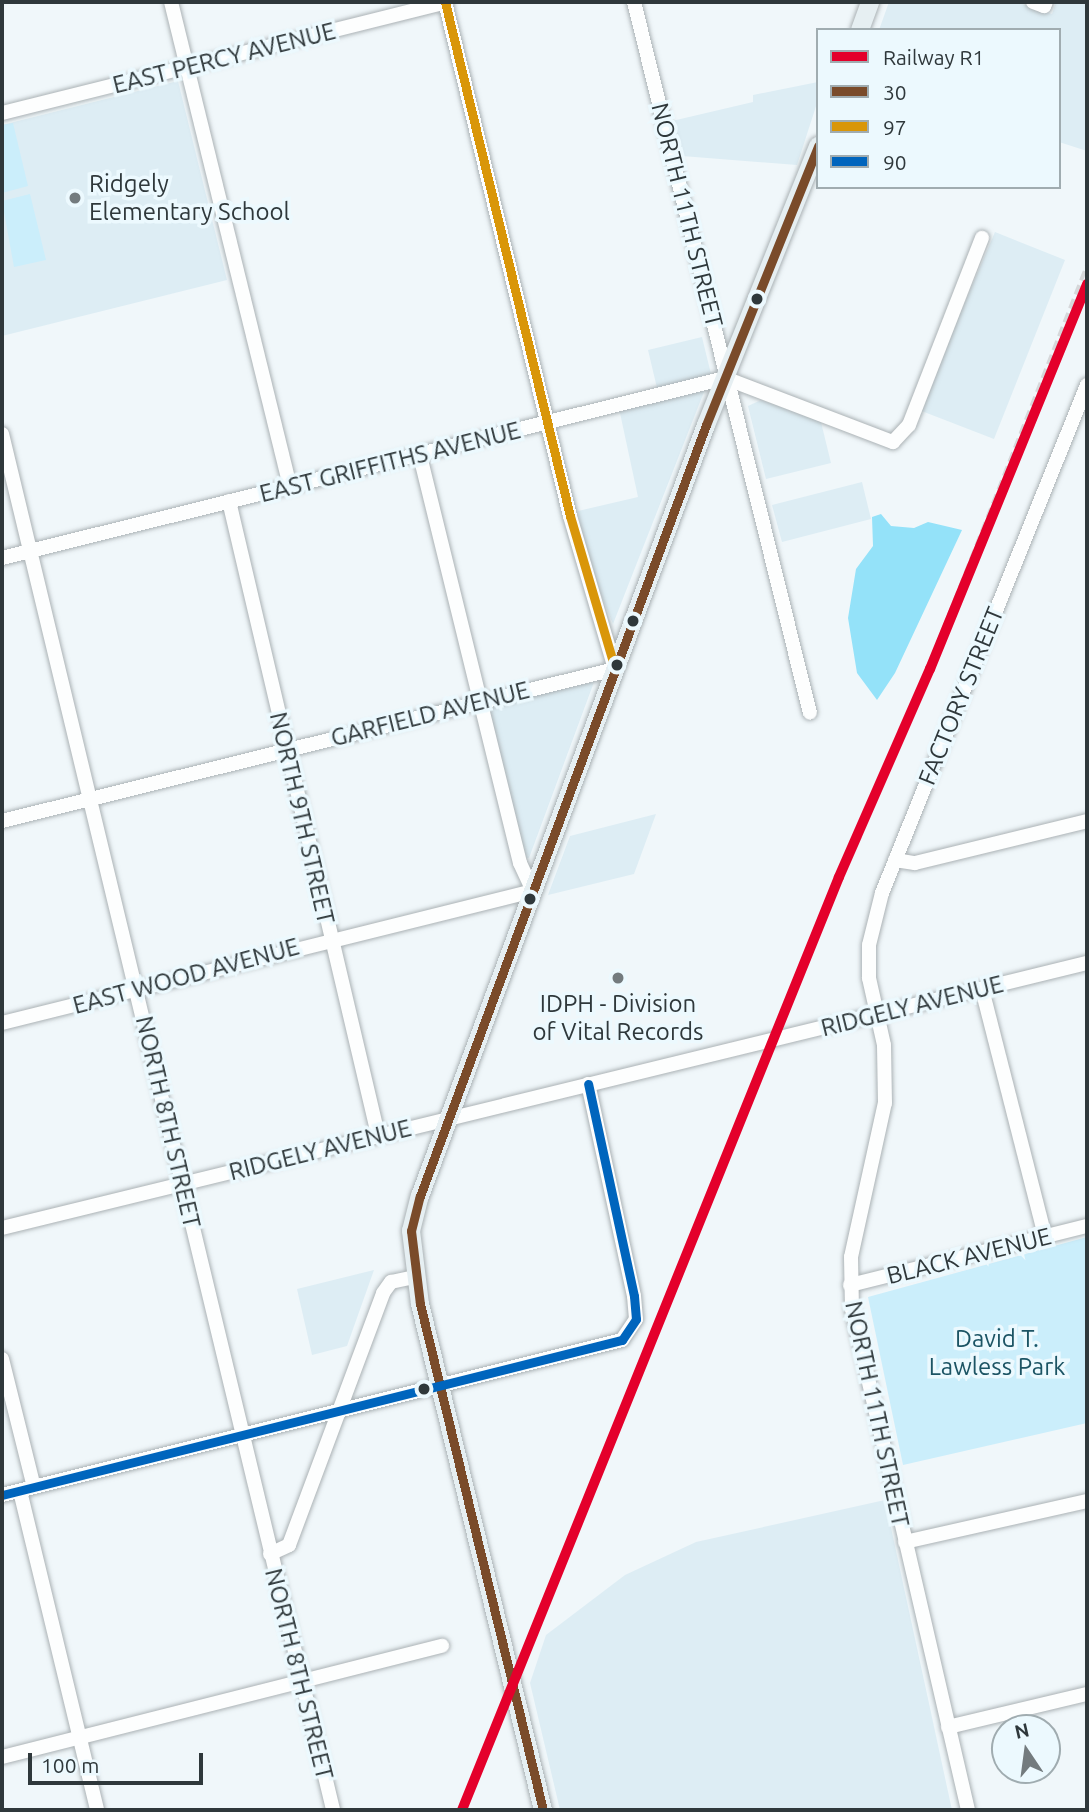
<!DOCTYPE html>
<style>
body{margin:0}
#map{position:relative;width:1089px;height:1812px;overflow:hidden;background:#f0f7fa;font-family:Ubuntu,sans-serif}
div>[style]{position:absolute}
.built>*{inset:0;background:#ddedf4}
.green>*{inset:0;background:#cbeefb}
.forest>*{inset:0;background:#94e2f9}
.roads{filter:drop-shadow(0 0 2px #abb2b5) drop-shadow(0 0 2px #abb2b5)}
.minor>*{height:14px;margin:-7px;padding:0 7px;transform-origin:7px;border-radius:7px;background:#fdfefe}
.major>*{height:18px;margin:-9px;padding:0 9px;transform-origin:9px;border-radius:9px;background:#e6eff2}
.rail>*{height:3.5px;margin-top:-1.75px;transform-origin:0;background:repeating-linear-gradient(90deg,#d6d8da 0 10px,transparent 0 15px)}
.bus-1>*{height:9px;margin:-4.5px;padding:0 4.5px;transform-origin:4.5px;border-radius:4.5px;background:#7a4b2a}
.bus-2>*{height:9px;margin:-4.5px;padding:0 4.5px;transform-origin:4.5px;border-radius:4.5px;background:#d99609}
.bus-3>*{height:9px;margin:-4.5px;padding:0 4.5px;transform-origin:4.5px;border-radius:4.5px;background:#0065bd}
.rail-1>*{height:10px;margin:-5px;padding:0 5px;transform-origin:5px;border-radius:5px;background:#e4002b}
.dots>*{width:19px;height:19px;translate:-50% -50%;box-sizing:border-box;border:4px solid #ecf9fe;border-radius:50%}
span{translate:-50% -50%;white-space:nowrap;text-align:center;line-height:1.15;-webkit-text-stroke:7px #ecf9fe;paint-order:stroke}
.street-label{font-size:24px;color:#2f383b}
.poi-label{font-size:24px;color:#2f383b}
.left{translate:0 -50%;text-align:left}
.park-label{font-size:24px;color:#1c5464}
.frame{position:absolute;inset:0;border:4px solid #2f383b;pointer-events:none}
.legend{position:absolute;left:816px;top:28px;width:245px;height:161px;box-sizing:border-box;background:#ecf9fe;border:2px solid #a0acb0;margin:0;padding:9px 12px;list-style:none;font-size:21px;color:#2f383b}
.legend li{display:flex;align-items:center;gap:14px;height:35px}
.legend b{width:35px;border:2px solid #a0acb0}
.north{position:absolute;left:991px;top:1714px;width:70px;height:70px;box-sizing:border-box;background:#ecf9fe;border:2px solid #a0acb0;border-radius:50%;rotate:347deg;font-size:19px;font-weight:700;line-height:28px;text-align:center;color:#2f383b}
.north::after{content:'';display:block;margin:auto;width:24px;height:32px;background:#737b7e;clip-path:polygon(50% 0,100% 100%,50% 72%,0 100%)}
.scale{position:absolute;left:28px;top:1753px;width:175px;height:32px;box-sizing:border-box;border:4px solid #2f383b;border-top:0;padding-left:9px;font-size:21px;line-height:24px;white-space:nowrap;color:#2f383b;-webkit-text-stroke:5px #ecf9fe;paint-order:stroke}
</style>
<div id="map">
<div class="built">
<div style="clip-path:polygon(889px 2px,1016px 2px,1052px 14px,1056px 2px,1087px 2px,1087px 151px,1059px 142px,1059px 30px,879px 30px)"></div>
<div style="clip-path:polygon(178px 81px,227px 280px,2px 336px,2px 125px)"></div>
<div style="clip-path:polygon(818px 82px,818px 100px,797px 165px,682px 156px,672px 121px,753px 102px,753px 95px)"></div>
<div style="clip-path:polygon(995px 232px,1065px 260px,994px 439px,919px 410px)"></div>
<div style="clip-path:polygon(702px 337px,711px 374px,613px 624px,586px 558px,578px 511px,638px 497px,617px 399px,657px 388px,648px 350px)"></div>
<div style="clip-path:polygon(761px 400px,821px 422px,831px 463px,766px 479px,748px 406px)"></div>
<div style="clip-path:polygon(862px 482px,871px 519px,782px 542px,772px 505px)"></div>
<div style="clip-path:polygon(594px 682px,529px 858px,526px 858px,488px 706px)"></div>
<div style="clip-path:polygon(656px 814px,634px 874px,548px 895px,570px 836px)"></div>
<div style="clip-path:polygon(374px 1270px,347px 1346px,312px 1355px,297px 1289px)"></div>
<div style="clip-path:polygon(885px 1500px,952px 1810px,560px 1810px,530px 1683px,546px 1635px,625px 1575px,696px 1542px)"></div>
</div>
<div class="green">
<div style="clip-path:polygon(13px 123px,28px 186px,2px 193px,2px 125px)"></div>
<div style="clip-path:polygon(30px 194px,46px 260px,14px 267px,2px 201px)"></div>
<div style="clip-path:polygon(1087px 1237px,1087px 1423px,903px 1465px,868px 1297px)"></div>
</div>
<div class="forest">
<div style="clip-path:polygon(881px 514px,891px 526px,914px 528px,928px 522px,962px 530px,895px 673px,877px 700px,857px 673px,848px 618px,856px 569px,873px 546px,872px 517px)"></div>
</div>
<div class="roads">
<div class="minor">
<div style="left:171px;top:2px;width:498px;rotate:76.2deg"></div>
<div style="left:634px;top:2px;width:732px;rotate:76.1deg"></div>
<div style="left:1033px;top:2px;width:12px;rotate:20deg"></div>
<div style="left:1044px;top:6px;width:4px;rotate:-63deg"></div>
<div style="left:2px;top:113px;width:458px;rotate:-14deg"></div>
<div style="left:2px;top:434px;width:1415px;rotate:76.47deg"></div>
<div style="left:229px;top:501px;width:651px;rotate:76.77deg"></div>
<div style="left:2px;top:558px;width:745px;rotate:-13.98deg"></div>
<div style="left:725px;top:378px;width:180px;rotate:20.9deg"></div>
<div style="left:893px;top:442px;width:23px;rotate:-47deg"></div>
<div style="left:909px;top:425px;width:201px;rotate:-68.7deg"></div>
<div style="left:2px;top:821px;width:632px;rotate:-13.93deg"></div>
<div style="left:615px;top:669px;width:159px;rotate:-106.4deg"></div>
<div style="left:570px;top:516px;width:529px;rotate:-103.67deg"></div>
<div style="left:895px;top:860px;width:20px;rotate:9deg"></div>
<div style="left:915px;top:863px;width:177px;rotate:-13.7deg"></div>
<div style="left:982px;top:989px;width:255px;rotate:75.7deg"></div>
<div style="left:2px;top:1023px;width:547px;rotate:-13.96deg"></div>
<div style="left:533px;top:891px;width:31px;rotate:-115deg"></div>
<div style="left:520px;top:863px;width:420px;rotate:-103.8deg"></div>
<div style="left:2px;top:1228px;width:1117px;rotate:-13.73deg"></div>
<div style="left:850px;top:1285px;width:244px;rotate:-14deg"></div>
<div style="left:2px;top:1359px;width:132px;rotate:76deg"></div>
<div style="left:20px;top:1491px;width:328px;rotate:76.4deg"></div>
<div style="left:2px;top:1495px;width:639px;rotate:-14.04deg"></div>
<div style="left:622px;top:1340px;width:25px;rotate:-56deg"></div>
<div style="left:636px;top:1319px;width:23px;rotate:-95deg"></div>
<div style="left:634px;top:1296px;width:217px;rotate:-102.2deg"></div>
<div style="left:905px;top:1542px;width:187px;rotate:-12.7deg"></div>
<div style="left:270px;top:1554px;width:21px;rotate:-25deg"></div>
<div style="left:289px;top:1545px;width:269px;rotate:-69.5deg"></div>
<div style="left:383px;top:1293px;width:14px;rotate:-54deg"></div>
<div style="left:391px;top:1282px;width:24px;rotate:-12deg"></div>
<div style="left:948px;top:1727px;width:143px;rotate:-13.4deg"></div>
<div style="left:2px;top:1757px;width:454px;rotate:-14.2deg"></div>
<div style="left:968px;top:1810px;width:514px;rotate:-103.04deg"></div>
<div style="left:852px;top:1309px;width:52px;rotate:-91.1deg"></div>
<div style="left:851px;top:1257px;width:158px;rotate:-77.6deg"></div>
<div style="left:885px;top:1103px;width:58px;rotate:-91deg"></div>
<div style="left:884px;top:1045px;width:69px;rotate:-102.6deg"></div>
<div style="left:869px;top:978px;width:33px;rotate:-90deg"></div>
<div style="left:869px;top:945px;width:54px;rotate:-76deg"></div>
<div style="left:882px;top:893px;width:548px;rotate:-68.02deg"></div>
</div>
<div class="major">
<div style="left:860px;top:30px;width:30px;rotate:-70deg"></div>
<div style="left:543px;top:1810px;width:521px;rotate:-103.66deg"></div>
<div style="left:420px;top:1304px;width:74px;rotate:-97deg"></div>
<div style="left:411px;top:1231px;width:36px;rotate:-76deg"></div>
<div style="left:420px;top:1196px;width:822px;rotate:-69.65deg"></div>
<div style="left:706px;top:425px;width:301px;rotate:-68.1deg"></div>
</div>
</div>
<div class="rail">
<div style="left:899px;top:741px;width:512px;rotate:-68.45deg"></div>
</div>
<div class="bus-1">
<div style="left:543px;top:1810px;width:521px;rotate:-103.66deg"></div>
<div style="left:420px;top:1304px;width:74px;rotate:-97deg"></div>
<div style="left:411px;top:1231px;width:36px;rotate:-76deg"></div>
<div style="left:420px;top:1196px;width:822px;rotate:-69.65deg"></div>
<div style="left:706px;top:425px;width:301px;rotate:-68.1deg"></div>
</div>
<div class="bus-2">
<div style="left:445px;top:2px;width:529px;rotate:76.33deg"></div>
<div style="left:570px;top:516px;width:159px;rotate:73.6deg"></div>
</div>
<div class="bus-3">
<div style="left:2px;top:1495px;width:639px;rotate:-14.04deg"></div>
<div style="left:622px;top:1340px;width:25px;rotate:-56deg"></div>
<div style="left:636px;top:1319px;width:23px;rotate:-95deg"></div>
<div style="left:634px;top:1296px;width:217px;rotate:-102.2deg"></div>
</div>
<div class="rail-1">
<div style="left:462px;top:1810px;width:1006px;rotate:-68deg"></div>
<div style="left:839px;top:877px;width:227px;rotate:-66.4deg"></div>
<div style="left:930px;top:669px;width:416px;rotate:-67.8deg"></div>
</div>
<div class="dots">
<div style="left:75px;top:198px;background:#737b7e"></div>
<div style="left:757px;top:299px;background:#2f383b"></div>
<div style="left:633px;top:621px;background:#2f383b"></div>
<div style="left:617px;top:665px;background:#2f383b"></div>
<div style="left:530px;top:899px;background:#2f383b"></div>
<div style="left:618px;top:978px;background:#737b7e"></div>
<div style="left:424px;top:1389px;background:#2f383b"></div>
</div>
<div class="street-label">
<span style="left:224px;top:58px;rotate:-14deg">EAST PERCY AVENUE</span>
<span style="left:687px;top:215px;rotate:76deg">NORTH 11TH STREET</span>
<span style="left:390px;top:462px;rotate:-14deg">EAST GRIFFITHS AVENUE</span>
<span style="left:961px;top:696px;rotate:-68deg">FACTORY STREET</span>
<span style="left:430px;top:714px;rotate:-14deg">GARFIELD AVENUE</span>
<span style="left:302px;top:818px;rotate:77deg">NORTH 9TH STREET</span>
<span style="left:186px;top:976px;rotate:-15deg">EAST WOOD AVENUE</span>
<span style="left:912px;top:1006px;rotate:-14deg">RIDGELY AVENUE</span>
<span style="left:168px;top:1122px;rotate:77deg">NORTH 8TH STREET</span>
<span style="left:320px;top:1150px;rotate:-14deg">RIDGELY AVENUE</span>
<span style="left:969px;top:1256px;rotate:-14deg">BLACK AVENUE</span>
<span style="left:877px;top:1414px;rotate:78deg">NORTH 11TH STREET</span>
<span style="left:299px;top:1674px;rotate:76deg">NORTH 8TH STREET</span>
</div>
<div class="poi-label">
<span class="left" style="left:89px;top:198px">Ridgely<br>Elementary School</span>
<span style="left:618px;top:1018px">IDPH - Division<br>of Vital Records</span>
</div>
<div class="park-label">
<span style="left:997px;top:1353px">David T.<br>Lawless Park</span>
</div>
<div class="frame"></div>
<ul class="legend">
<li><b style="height:9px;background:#e4002b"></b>Railway R1</li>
<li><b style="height:9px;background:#7a4b2a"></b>30</li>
<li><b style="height:9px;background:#d99609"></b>97</li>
<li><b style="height:9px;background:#0065bd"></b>90</li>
</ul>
<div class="north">N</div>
<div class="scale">100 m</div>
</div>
